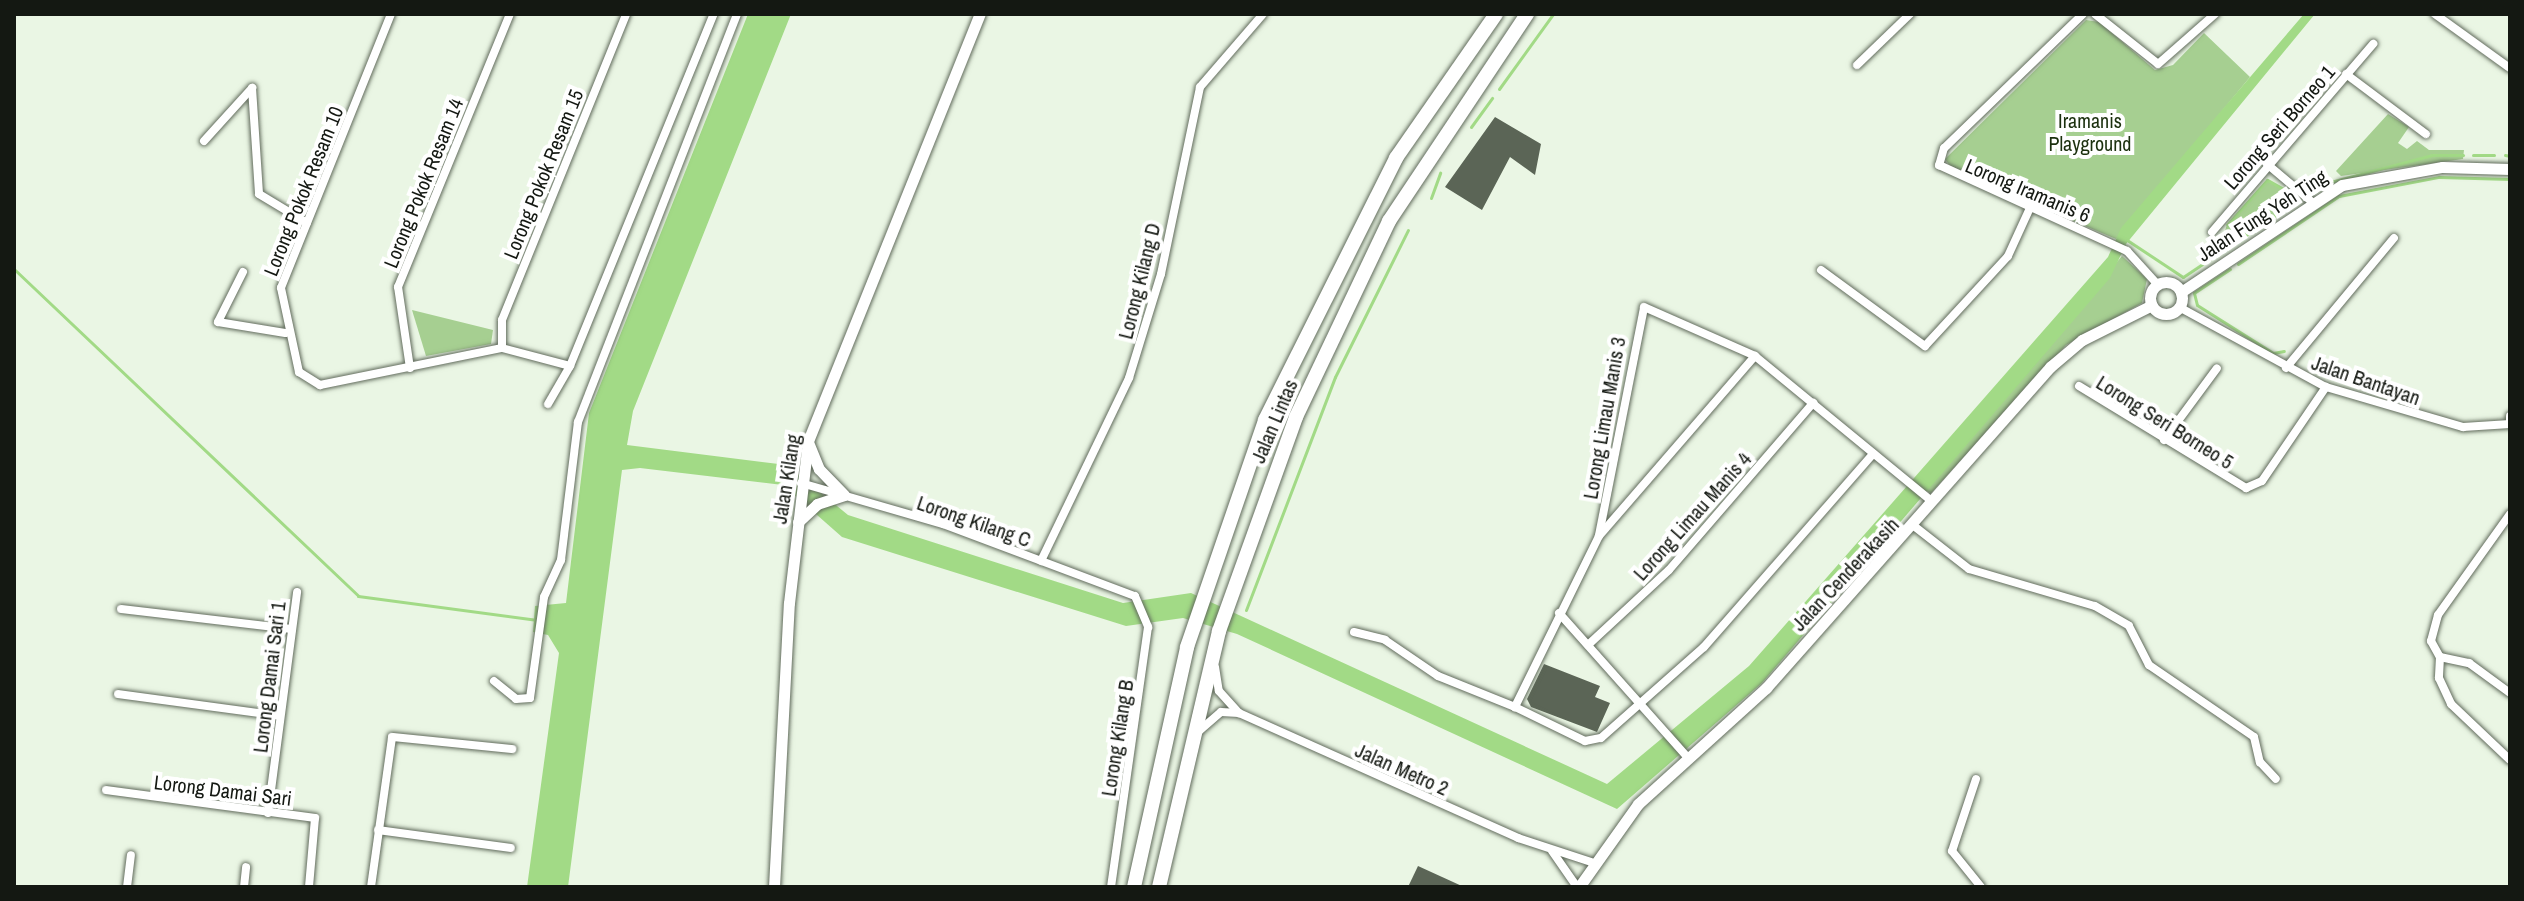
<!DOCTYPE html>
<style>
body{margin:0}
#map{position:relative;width:2524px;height:901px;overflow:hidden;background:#eaf6e4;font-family:"Archivo Narrow",sans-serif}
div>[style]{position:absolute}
.green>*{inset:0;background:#a6cf91}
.water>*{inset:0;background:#a2da86}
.stream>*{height:3px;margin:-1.5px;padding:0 1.5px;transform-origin:1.5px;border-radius:1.5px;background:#a2da86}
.building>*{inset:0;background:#5b6556}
.roads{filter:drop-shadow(0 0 2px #616b5c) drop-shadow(0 0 2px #616b5c)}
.street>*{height:8px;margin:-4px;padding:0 4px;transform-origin:4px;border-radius:4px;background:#fff}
.secondary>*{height:11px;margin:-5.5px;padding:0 5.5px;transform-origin:5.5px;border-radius:5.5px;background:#fff}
.secondary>.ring{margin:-5.5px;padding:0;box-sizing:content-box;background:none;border:11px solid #fff;border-radius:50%}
.highway>*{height:14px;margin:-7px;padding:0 7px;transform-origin:7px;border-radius:7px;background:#fff}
span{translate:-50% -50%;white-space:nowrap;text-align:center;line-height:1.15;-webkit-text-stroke:8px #fff;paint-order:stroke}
.park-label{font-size:20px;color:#1b300e}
.street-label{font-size:20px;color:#141812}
.frame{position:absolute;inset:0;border:16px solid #141812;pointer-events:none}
</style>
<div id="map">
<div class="green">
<div style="clip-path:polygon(2086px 20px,2099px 22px,2155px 70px,2173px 65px,2204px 33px,2250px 77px,2116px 239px,1953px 170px,1945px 159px)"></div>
<div style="clip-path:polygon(2388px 114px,2409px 127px,2398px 143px,2407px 149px,2417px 141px,2429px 150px,2464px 150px,2463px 159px,2341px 176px,2336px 171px)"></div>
<div style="clip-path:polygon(2267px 181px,2288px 192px,2291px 204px,2217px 254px,2205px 245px,2223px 242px,2226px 227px)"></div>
<div style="clip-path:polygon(2122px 256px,2147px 279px,2142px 303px,2066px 345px,1931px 493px,1924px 490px)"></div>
<div style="clip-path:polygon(412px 310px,493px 330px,491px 344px,426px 356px)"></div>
</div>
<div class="water">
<div style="clip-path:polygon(748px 14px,791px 14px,633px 411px,627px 445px,787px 465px,848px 515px,1123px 603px,1191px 593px,1607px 784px,1749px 666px,2108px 257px,2121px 228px,2304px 14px,2315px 14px,2126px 244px,2110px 278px,1762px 683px,1617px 809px,1237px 634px,1183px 618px,1126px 626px,842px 537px,783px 485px,640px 468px,622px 470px,568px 887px,527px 887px,559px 653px,548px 635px,533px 632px,535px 606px,566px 603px,589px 413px)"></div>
</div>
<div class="stream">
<div style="left:1499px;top:89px;width:92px;rotate:-54.2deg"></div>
<div style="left:1471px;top:127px;width:36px;rotate:-54deg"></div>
<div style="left:2473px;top:155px;width:21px"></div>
<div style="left:2505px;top:155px;width:5px;rotate:11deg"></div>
<div style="left:2323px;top:184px;width:113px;rotate:-14.9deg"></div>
<div style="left:2432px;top:155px;width:31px"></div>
<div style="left:1431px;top:198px;width:27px;rotate:-70deg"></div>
<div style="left:2127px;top:240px;width:67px;rotate:33.5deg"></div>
<div style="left:2183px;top:277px;width:131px;rotate:-33.8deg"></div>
<div style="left:2292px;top:204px;width:12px;rotate:-104deg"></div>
<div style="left:2289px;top:192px;width:25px;rotate:-151deg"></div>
<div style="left:2267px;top:180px;width:60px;rotate:131.6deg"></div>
<div style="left:2238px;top:264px;width:122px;rotate:-34deg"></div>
<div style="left:2339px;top:196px;width:102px;rotate:-10.8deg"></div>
<div style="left:2439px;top:177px;width:71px;rotate:1.6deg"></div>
<div style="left:14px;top:269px;width:475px;rotate:43.5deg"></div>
<div style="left:358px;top:596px;width:181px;rotate:7.6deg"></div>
<div style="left:2230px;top:269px;width:43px;rotate:146.3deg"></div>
<div style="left:2194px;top:293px;width:12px;rotate:76deg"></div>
<div style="left:2197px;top:305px;width:90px;rotate:32.3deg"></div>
<div style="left:2273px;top:353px;width:11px;rotate:-10deg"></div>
<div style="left:1246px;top:610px;width:249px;rotate:-69.1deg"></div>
<div style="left:1335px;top:377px;width:164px;rotate:-63.6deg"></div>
</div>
<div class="building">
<div style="clip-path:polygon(1495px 117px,1541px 144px,1535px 175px,1510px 157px,1482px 210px,1445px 187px)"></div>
<div style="clip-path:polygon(1544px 664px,1600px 686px,1595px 697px,1610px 703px,1597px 732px,1531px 707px,1527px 699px)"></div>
<div style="clip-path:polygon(1418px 866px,1464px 887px,1408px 887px)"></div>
</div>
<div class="roads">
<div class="street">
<div style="left:391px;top:14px;width:295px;rotate:111.9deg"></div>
<div style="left:281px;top:288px;width:86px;rotate:77.9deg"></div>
<div style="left:299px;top:372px;width:25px;rotate:32deg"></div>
<div style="left:320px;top:385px;width:186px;rotate:-11.5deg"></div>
<div style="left:502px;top:348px;width:70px;rotate:14.8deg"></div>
<div style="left:570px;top:366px;width:380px;rotate:-67.8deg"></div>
<div style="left:2083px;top:14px;width:193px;rotate:136deg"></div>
<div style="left:1944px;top:148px;width:18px;rotate:106deg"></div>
<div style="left:1939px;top:165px;width:207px;rotate:24.6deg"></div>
<div style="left:2127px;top:251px;width:46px;rotate:47.6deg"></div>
<div style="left:2095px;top:14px;width:80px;rotate:38.4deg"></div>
<div style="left:2158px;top:64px;width:76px;rotate:-41.3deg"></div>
<div style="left:2435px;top:14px;width:92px;rotate:35.8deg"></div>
<div style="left:1857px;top:65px;width:74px;rotate:-43.9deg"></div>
<div style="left:2346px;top:74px;width:100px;rotate:36.9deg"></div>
<div style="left:204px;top:141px;width:72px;rotate:-47.8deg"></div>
<div style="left:252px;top:88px;width:106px;rotate:86.2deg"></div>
<div style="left:259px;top:194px;width:56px;rotate:31.1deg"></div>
<div style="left:2267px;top:164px;width:57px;rotate:40.1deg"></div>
<div style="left:2212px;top:232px;width:248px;rotate:-49.4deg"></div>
<div style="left:1821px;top:270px;width:129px;rotate:36.2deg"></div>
<div style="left:1925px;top:346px;width:122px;rotate:-47.3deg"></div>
<div style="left:2008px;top:256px;width:53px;rotate:-65.4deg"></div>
<div style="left:243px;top:272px;width:56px;rotate:116.6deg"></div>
<div style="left:218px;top:322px;width:68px;rotate:9.3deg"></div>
<div style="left:2179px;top:307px;width:167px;rotate:28.6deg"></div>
<div style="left:2326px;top:387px;width:143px;rotate:16.3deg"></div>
<div style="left:2463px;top:427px;width:47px;rotate:-3.7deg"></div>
<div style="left:2510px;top:424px;width:8px;rotate:-90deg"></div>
<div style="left:502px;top:348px;width:28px;rotate:-90deg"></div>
<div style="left:502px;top:320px;width:330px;rotate:-67.9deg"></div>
<div style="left:1755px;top:356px;width:238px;rotate:130.9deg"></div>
<div style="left:1599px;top:536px;width:191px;rotate:116.2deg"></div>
<div style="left:1515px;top:707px;width:78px;rotate:25.9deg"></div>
<div style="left:1585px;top:741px;width:16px;rotate:-11deg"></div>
<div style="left:1601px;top:738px;width:137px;rotate:-41.5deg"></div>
<div style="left:1704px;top:647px;width:257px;rotate:-48.8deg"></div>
<div style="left:410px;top:368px;width:82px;rotate:-98.4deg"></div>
<div style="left:398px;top:287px;width:295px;rotate:-67.7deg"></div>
<div style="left:2286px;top:368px;width:169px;rotate:-50.3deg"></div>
<div style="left:2079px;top:386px;width:196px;rotate:31.4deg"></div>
<div style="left:2246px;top:488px;width:17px;rotate:-24deg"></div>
<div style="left:2262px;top:481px;width:114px;rotate:-55.8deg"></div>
<div style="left:548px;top:404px;width:44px;rotate:-59.9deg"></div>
<div style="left:2164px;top:440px;width:89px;rotate:-53.6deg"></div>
<div style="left:801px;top:483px;width:148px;rotate:16.1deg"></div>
<div style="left:943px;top:524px;width:205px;rotate:20.6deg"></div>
<div style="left:1135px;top:596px;width:34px;rotate:67deg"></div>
<div style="left:1148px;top:627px;width:263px;rotate:98.1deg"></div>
<div style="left:2510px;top:514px;width:124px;rotate:125.5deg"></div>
<div style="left:2438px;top:615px;width:27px;rotate:105deg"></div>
<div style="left:2431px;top:641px;width:18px;rotate:61deg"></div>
<div style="left:2440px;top:657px;width:30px;rotate:12deg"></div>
<div style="left:2469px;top:663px;width:51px;rotate:36.2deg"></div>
<div style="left:1914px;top:526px;width:70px;rotate:38deg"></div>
<div style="left:1969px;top:569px;width:131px;rotate:16.4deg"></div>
<div style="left:2095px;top:606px;width:39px;rotate:30deg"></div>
<div style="left:2129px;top:626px;width:44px;rotate:62.9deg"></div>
<div style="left:2149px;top:665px;width:127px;rotate:34.4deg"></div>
<div style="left:2254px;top:737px;width:26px;rotate:77deg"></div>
<div style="left:2260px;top:762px;width:23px;rotate:47deg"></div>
<div style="left:1599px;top:535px;width:232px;rotate:-78.8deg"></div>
<div style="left:1644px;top:307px;width:121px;rotate:23.8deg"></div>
<div style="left:1755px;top:356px;width:227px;rotate:39.4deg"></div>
<div style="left:1041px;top:561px;width:203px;rotate:-64.3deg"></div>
<div style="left:1129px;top:378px;width:109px;rotate:-72.9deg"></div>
<div style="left:1161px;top:274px;width:191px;rotate:-78.2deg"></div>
<div style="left:1200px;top:87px;width:96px;rotate:-49.2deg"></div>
<div style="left:121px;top:609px;width:172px;rotate:6.7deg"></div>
<div style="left:1559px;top:613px;width:194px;rotate:48.3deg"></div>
<div style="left:1354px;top:632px;width:32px;rotate:14deg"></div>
<div style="left:1385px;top:640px;width:64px;rotate:34.2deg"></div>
<div style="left:1438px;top:676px;width:83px;rotate:21.9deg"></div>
<div style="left:1588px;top:645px;width:110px;rotate:-42.8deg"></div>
<div style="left:1669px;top:570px;width:221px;rotate:-49.2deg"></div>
<div style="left:2440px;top:657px;width:21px;rotate:93deg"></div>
<div style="left:2439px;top:678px;width:29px;rotate:65deg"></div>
<div style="left:2451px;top:704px;width:81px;rotate:43.5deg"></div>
<div style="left:1215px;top:667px;width:24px;rotate:81deg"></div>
<div style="left:1219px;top:691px;width:30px;rotate:48deg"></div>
<div style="left:494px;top:681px;width:28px;rotate:39deg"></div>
<div style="left:516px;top:699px;width:14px;rotate:-4deg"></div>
<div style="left:530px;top:698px;width:102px;rotate:-82.1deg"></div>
<div style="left:544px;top:597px;width:41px;rotate:-65.3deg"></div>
<div style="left:561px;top:560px;width:139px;rotate:-83deg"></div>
<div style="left:578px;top:422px;width:438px;rotate:-68.7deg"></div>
<div style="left:118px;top:694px;width:163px;rotate:7.7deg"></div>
<div style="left:1199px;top:731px;width:29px;rotate:-41deg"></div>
<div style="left:1221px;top:712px;width:18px;rotate:3deg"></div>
<div style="left:1239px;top:713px;width:306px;rotate:24.1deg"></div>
<div style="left:1518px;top:838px;width:77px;rotate:18.2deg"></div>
<div style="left:1976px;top:779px;width:76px;rotate:108.4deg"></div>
<div style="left:1952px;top:851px;width:46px;rotate:51.1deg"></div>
<div style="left:106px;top:790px;width:211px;rotate:7.6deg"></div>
<div style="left:315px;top:818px;width:69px;rotate:95deg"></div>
<div style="left:268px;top:813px;width:223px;rotate:-82.5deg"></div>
<div style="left:378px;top:830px;width:134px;rotate:7.7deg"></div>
<div style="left:1552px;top:851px;width:44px;rotate:55.2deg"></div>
<div style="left:127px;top:887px;width:32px;rotate:-83deg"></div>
<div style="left:244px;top:887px;width:20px;rotate:-84deg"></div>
<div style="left:371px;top:887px;width:151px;rotate:-82deg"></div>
<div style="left:392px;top:737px;width:121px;rotate:5.7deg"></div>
</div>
<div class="secondary">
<div class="ring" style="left:2150px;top:282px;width:21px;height:21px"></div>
<div style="left:2181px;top:292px;width:193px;rotate:-33.6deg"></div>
<div style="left:2342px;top:185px;width:102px;rotate:-10.2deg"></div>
<div style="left:2442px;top:167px;width:68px;rotate:1.7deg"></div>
<div style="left:808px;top:442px;width:29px;rotate:68deg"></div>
<div style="left:819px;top:469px;width:36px;rotate:46deg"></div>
<div style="left:798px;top:522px;width:26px;rotate:-43deg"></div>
<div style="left:817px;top:504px;width:28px;rotate:-18deg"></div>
<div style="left:774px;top:887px;width:284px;rotate:-87deg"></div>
<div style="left:789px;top:603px;width:163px;rotate:-83.3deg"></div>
<div style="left:808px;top:441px;width:460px;rotate:-68.1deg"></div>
<div style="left:1579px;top:887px;width:102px;rotate:-54.6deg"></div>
<div style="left:1638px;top:804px;width:173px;rotate:-42.2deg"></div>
<div style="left:1766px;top:688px;width:429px;rotate:-48.5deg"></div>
<div style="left:2050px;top:367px;width:42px;rotate:-40.2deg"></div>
<div style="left:2082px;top:340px;width:78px;rotate:-26.6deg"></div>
</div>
<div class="highway">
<div style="left:1134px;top:887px;width:246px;rotate:-77.5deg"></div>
<div style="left:1187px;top:647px;width:240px;rotate:-71deg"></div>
<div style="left:1265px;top:420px;width:293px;rotate:-63.4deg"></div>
<div style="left:1396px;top:158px;width:175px;rotate:-55.2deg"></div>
<div style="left:1159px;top:887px;width:263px;rotate:-76.8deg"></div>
<div style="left:1219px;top:631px;width:227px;rotate:-70.2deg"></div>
<div style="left:1296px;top:417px;width:217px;rotate:-64.6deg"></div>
<div style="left:1389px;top:221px;width:249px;rotate:-56.3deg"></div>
</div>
</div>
<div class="park-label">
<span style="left:2090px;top:132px">Iramanis<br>Playground</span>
</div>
<div class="street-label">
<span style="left:2279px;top:127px;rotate:-49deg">Lorong Seri Borneo 1</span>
<span style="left:543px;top:174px;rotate:-68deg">Lorong Pokok Resam 15</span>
<span style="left:423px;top:183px;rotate:-68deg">Lorong Pokok Resam 14</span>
<span style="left:2028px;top:190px;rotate:23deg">Lorong Iramanis 6</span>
<span style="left:303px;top:191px;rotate:-68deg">Lorong Pokok Resam 10</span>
<span style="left:2262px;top:215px;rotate:-33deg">Jalan Fung Yeh Ting</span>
<span style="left:1139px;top:281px;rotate:-76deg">Lorong Kilang D</span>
<span style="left:2366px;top:380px;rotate:19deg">Jalan Bantayan</span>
<span style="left:1604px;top:418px;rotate:-80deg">Lorong Limau Manis 3</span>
<span style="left:1274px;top:421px;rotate:-67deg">Jalan Lintas</span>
<span style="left:2165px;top:422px;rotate:32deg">Lorong Seri Borneo 5</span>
<span style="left:786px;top:479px;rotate:-81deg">Jalan Kilang</span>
<span style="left:1692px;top:516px;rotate:-48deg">Lorong Limau Manis 4</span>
<span style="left:974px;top:521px;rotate:19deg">Lorong Kilang C</span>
<span style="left:1845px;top:574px;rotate:-47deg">Jalan Cenderakasih</span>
<span style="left:269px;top:677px;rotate:-83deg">Lorong Damai Sari 1</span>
<span style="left:1117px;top:738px;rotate:-81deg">Lorong Kilang B</span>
<span style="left:1402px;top:769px;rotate:24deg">Jalan Metro 2</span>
<span style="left:223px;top:790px;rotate:7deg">Lorong Damai Sari</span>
</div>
<div class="frame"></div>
</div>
